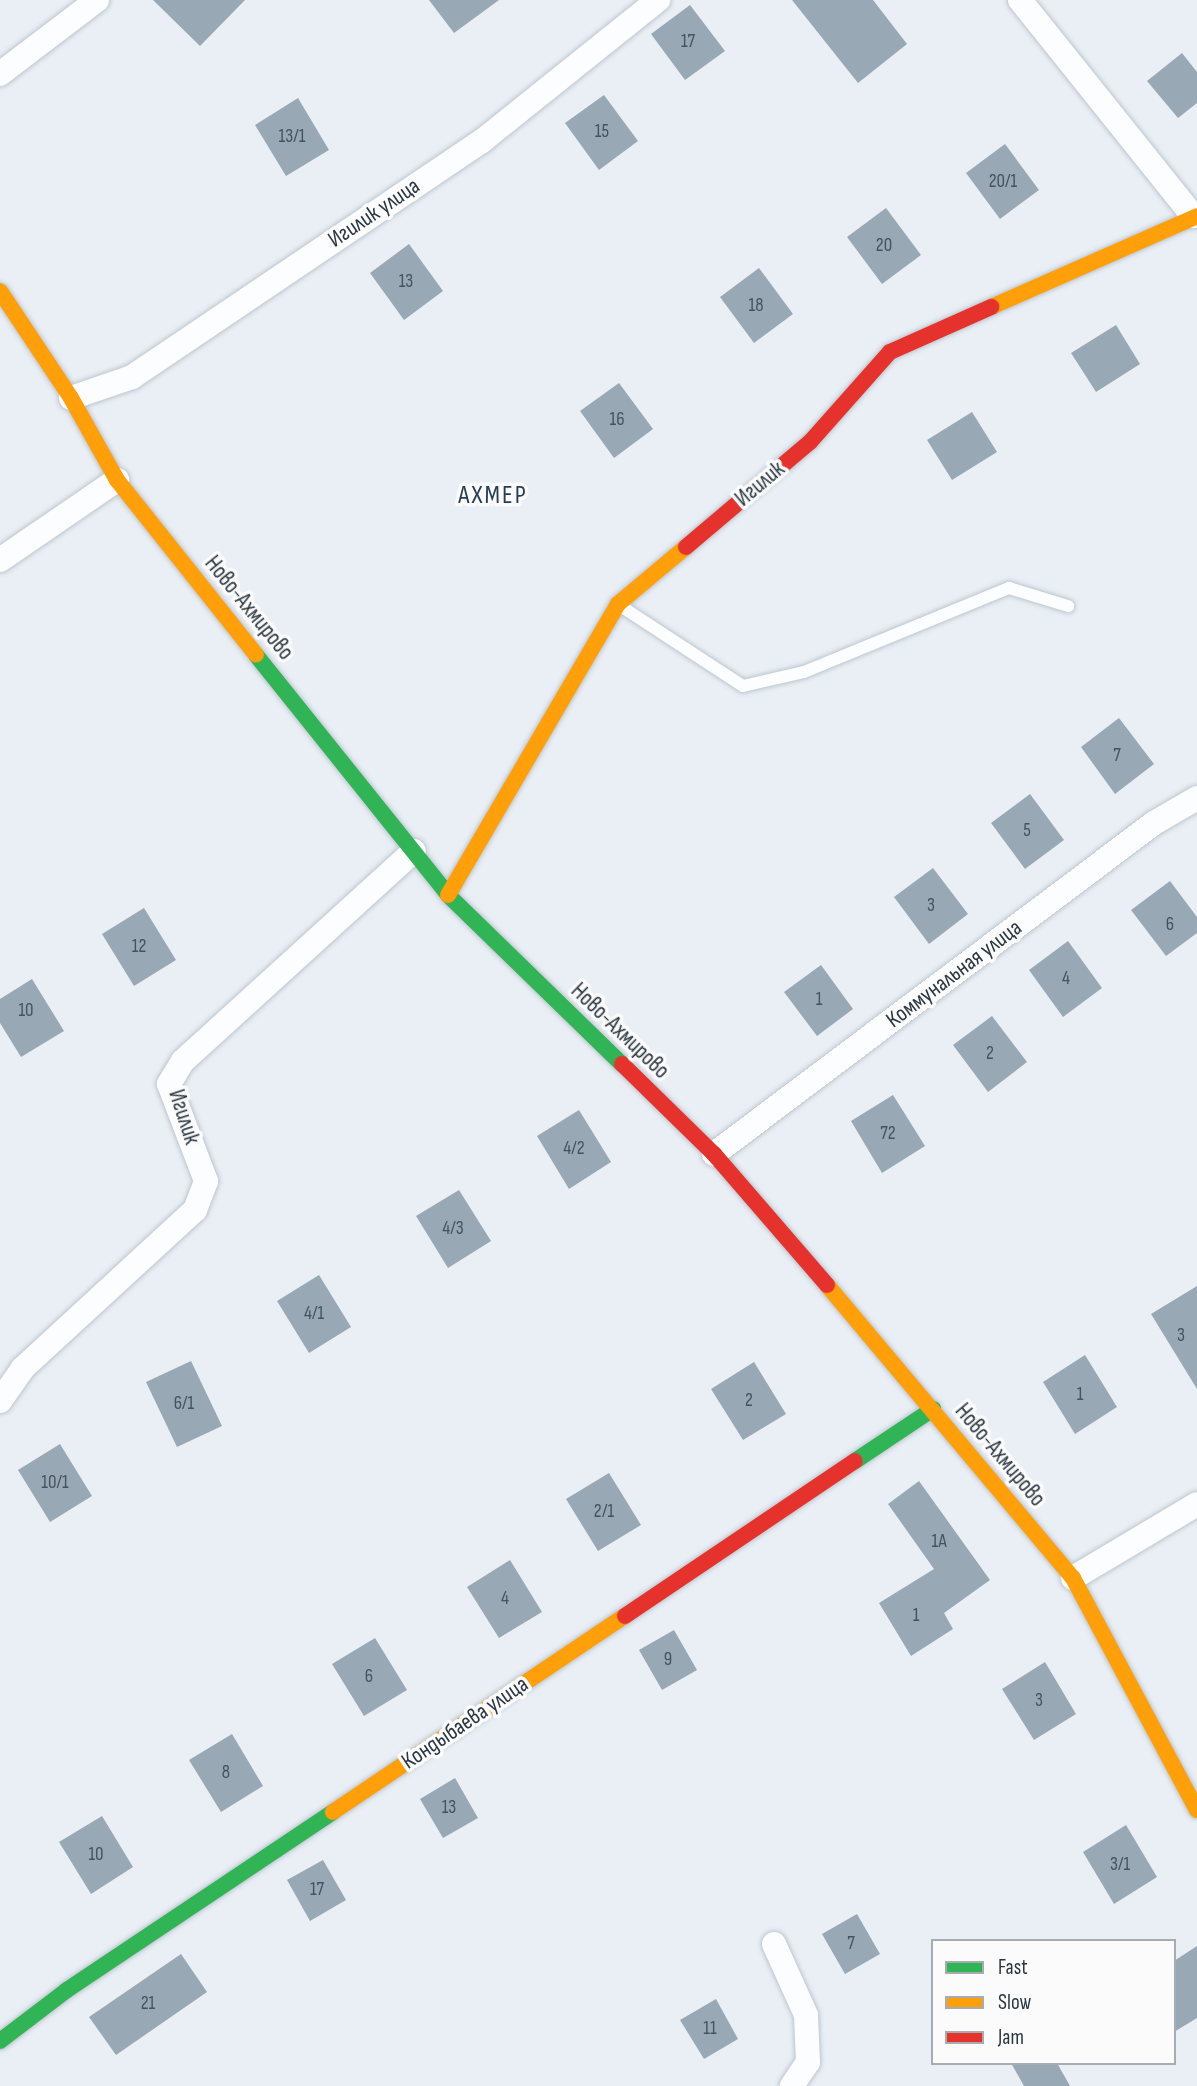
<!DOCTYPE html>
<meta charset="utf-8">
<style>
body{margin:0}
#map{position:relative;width:1197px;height:2086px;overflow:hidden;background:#e9eff5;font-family:"Sofia Sans Condensed",sans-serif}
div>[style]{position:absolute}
.building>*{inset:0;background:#98a8b5}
.roads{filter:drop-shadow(0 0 2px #bec6ce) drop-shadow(0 0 2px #bec6ce)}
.lane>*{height:12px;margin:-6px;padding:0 6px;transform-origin:6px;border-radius:6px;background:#fcfdfe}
.street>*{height:24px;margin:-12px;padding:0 12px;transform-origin:12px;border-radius:12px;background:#fcfdfe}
.fast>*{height:16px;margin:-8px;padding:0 8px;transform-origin:8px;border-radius:8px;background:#30b455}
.slow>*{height:16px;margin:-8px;padding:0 8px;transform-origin:8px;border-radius:8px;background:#ff9f0a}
.jam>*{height:16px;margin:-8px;padding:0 8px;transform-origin:8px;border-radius:8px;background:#e5322d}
span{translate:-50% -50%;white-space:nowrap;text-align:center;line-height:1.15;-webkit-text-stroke:7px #fbfbfb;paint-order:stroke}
.number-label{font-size:19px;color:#46525d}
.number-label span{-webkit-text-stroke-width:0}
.street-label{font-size:23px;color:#2a3640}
.quarter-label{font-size:26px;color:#263f54;letter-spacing:2px}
.legend{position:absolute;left:931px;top:1939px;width:245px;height:126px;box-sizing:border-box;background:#fbfbfb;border:2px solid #a7acb0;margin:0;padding:9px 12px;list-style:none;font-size:21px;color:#2a3640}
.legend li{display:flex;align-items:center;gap:14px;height:35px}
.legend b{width:35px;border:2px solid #a7acb0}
</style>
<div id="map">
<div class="building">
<div style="clip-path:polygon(153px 0,245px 0,200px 46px)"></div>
<div style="clip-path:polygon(429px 0,499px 0,454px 33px)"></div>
<div style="clip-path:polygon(792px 0,873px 0,907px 44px,858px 83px)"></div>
<div style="clip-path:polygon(690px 5px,725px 51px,685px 80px,651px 34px)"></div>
<div style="clip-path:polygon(1182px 53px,1197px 72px,1197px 103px,1178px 118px,1147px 81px)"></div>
<div style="clip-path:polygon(604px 95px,638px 141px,599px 170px,565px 123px)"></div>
<div style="clip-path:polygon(298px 98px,329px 150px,286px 176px,255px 125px)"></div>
<div style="clip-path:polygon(1005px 144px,1039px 190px,1000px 219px,966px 173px)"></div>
<div style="clip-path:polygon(886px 208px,921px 255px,882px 284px,847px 237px)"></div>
<div style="clip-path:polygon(409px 244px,443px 291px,404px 320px,370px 273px)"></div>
<div style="clip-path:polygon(759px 268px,793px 314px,754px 343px,720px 297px)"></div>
<div style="clip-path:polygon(1116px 325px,1140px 364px,1096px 392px,1071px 353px)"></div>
<div style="clip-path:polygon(619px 383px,653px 429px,614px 458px,580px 411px)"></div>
<div style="clip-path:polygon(972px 412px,997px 452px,952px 480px,927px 440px)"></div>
<div style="clip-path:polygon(1119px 718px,1154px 764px,1115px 794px,1081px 747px)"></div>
<div style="clip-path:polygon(1030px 794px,1064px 840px,1025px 869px,991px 823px)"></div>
<div style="clip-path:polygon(933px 868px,968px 914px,929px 944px,894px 897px)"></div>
<div style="clip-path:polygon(1170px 881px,1197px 917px,1197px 933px,1166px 956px,1131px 910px)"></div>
<div style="clip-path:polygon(144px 908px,176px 960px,134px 986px,102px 934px)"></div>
<div style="clip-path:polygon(1068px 941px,1102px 988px,1063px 1017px,1029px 970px)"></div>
<div style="clip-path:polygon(821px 965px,853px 1009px,817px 1036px,784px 992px)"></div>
<div style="clip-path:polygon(32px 979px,64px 1031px,21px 1057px,0 1023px,0 999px)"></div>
<div style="clip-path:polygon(992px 1016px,1027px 1062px,988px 1092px,953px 1045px)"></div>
<div style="clip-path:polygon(893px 1095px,925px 1146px,882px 1173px,851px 1121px)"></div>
<div style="clip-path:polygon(579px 1110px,611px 1162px,569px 1189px,537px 1136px)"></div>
<div style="clip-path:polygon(459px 1190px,491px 1241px,448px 1268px,416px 1216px)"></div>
<div style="clip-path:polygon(319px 1275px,351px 1327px,309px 1353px,277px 1301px)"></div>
<div style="clip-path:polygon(1197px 1286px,1197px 1389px,1151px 1314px)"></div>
<div style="clip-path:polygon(1085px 1355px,1117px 1407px,1075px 1434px,1043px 1382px)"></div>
<div style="clip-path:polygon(191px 1361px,222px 1426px,177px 1447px,146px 1382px)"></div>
<div style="clip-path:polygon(754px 1362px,786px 1414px,743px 1440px,711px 1389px)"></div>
<div style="clip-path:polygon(60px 1444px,92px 1496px,50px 1522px,18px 1470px)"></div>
<div style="clip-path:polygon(609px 1473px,641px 1525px,598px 1551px,566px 1499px)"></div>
<div style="clip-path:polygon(919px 1481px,990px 1580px,944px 1613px,953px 1629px,911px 1656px,879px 1603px,934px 1569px,888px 1504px)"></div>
<div style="clip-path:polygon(510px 1560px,542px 1612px,499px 1638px,467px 1587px)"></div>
<div style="clip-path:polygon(674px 1630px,697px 1670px,662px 1690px,639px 1650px)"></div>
<div style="clip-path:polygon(375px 1638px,407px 1690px,364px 1716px,332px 1664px)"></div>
<div style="clip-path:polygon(1045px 1662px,1076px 1714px,1034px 1740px,1002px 1689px)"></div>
<div style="clip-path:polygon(232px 1734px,263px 1786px,221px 1812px,189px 1760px)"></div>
<div style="clip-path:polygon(455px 1778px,478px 1818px,443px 1838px,420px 1799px)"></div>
<div style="clip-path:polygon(102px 1816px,133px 1867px,91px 1894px,59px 1842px)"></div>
<div style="clip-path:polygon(1126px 1825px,1157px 1877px,1114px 1904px,1083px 1852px)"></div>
<div style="clip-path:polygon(323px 1860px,346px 1900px,310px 1921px,287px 1880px)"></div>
<div style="clip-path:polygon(857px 1914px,880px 1954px,845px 1974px,822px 1934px)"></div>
<div style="clip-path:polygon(1197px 1946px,1197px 2018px,1174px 2032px,1174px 1961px)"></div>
<div style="clip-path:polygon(181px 1954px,207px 1992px,116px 2055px,89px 2017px)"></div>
<div style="clip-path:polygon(716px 1999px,738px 2039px,704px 2059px,680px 2020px)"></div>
<div style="clip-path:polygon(1011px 2063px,1057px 2063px,1070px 2086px,1024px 2086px)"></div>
</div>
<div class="roads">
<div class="lane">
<div style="left:619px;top:605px;width:148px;rotate:33.2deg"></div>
<div style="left:743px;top:686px;width:63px;rotate:-12.9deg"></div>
<div style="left:804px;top:672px;width:222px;rotate:-22.3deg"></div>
<div style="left:1009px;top:588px;width:62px;rotate:17deg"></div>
</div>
<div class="street">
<div style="left:1020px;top:0;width:277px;rotate:51.3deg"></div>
<div style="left:0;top:74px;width:122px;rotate:-37.3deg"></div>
<div style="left:71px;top:398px;width:65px;rotate:-19deg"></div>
<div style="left:132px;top:377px;width:422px;rotate:-34deg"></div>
<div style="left:482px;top:141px;width:226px;rotate:-38.7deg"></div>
<div style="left:0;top:560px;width:142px;rotate:-34.4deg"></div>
<div style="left:714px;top:1154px;width:551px;rotate:-36.95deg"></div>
<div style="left:1154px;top:823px;width:50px;rotate:-30.2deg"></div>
<div style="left:0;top:1401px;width:39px;rotate:-55deg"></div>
<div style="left:22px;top:1369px;width:235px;rotate:-42.6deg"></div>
<div style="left:195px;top:1210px;width:31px;rotate:-69deg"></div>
<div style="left:206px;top:1181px;width:104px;rotate:-110.9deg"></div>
<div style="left:169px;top:1084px;width:27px;rotate:-59deg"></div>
<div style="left:183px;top:1061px;width:312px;rotate:-42.3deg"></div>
<div style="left:1073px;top:1578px;width:144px;rotate:-30.8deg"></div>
<div style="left:774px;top:1944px;width:78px;rotate:65.7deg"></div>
<div style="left:806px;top:2015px;width:47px;rotate:87.6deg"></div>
<div style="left:808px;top:2062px;width:29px;rotate:124deg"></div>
</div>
<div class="fast">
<div style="left:256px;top:655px;width:307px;rotate:51.3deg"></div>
<div style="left:448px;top:895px;width:243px;rotate:44.2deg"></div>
<div style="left:855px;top:1461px;width:94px;rotate:-33.7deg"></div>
<div style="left:0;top:2041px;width:84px;rotate:-37.3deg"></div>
<div style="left:67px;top:1990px;width:320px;rotate:-33.8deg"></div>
</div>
<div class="slow">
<div style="left:0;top:291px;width:128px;rotate:56.4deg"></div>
<div style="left:71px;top:398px;width:94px;rotate:60.7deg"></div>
<div style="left:117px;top:480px;width:223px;rotate:51.5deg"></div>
<div style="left:991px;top:307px;width:225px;rotate:-23.8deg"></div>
<div style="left:448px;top:895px;width:337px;rotate:-59.7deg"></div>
<div style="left:618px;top:604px;width:89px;rotate:-40deg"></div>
<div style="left:827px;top:1285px;width:383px;rotate:50deg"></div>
<div style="left:1073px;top:1578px;width:263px;rotate:61.9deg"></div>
<div style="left:333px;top:1812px;width:352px;rotate:-33.9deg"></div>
</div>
<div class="jam">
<div style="left:686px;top:547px;width:162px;rotate:-40.3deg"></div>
<div style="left:810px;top:442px;width:120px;rotate:-48.4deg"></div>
<div style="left:890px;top:352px;width:111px;rotate:-24deg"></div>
<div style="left:622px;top:1064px;width:129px;rotate:44.4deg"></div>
<div style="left:714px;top:1154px;width:173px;rotate:49.2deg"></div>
<div style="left:625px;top:1616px;width:277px;rotate:-34deg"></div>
</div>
</div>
<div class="number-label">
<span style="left:688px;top:42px">17</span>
<span style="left:602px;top:132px">15</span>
<span style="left:292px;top:137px">13/1</span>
<span style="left:1003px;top:182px">20/1</span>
<span style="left:884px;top:246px">20</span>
<span style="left:406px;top:282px">13</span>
<span style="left:756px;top:306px">18</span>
<span style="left:617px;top:420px">16</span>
<span style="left:1117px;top:756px">7</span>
<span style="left:1027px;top:831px">5</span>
<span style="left:931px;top:906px">3</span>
<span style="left:1170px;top:925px">6</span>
<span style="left:139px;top:947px">12</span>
<span style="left:1066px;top:979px">4</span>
<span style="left:819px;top:1000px">1</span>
<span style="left:26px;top:1011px">10</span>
<span style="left:990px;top:1054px">2</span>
<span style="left:888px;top:1134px">72</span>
<span style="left:574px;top:1149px">4/2</span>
<span style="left:453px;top:1229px">4/3</span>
<span style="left:314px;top:1314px">4/1</span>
<span style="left:1181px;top:1336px">3</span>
<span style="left:1080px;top:1395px">1</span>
<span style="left:749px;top:1401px">2</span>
<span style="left:184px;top:1404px">6/1</span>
<span style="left:55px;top:1483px">10/1</span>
<span style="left:604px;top:1512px">2/1</span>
<span style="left:939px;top:1542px">1А</span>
<span style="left:505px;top:1599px">4</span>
<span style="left:916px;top:1616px">1</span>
<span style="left:668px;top:1660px">9</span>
<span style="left:369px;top:1677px">6</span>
<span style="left:1039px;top:1701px">3</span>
<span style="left:226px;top:1773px">8</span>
<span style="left:449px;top:1808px">13</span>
<span style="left:96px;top:1855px">10</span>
<span style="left:1120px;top:1865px">3/1</span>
<span style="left:317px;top:1890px">17</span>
<span style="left:851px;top:1944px">7</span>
<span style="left:148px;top:2004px">21</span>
<span style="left:710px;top:2029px">11</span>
</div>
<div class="street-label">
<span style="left:374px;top:213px;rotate:-34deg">Игилик улица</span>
<span style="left:760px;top:484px;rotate:-40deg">Игилик</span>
<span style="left:249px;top:608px;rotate:51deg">Ново-Ахмирово</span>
<span style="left:954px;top:974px;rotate:-37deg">Коммунальная улица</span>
<span style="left:620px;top:1031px;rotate:44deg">Ново-Ахмирово</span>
<span style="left:184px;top:1117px;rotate:72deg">Игилик</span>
<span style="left:1000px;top:1455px;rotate:50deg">Ново-Ахмирово</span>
<span style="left:465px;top:1723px;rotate:-34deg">Кондыбаева улица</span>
</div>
<div class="quarter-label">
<span style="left:493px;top:496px">АХМЕР</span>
</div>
<ul class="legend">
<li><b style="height:9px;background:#30b455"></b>Fast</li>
<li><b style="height:9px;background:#ff9f0a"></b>Slow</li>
<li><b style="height:9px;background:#e5322d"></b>Jam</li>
</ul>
</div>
